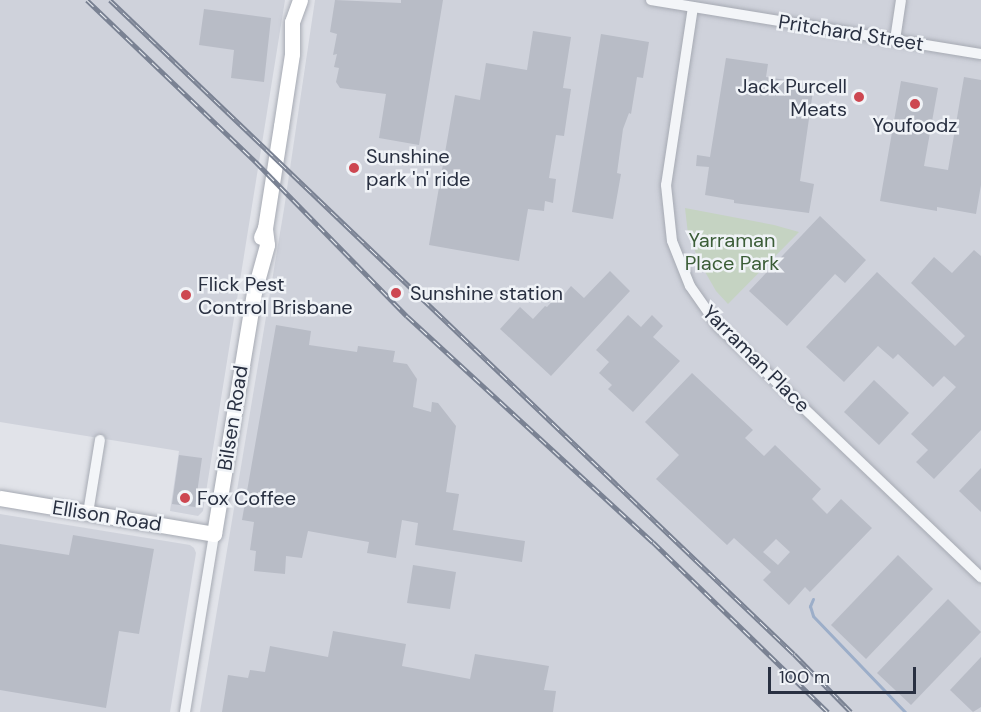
<!DOCTYPE html>
<style>
body{margin:0}
#map{position:relative;width:981px;height:712px;overflow:hidden;background:#e1e3e9;font-family:"DM Sans",sans-serif}
div>[style]{position:absolute}
.built>*{inset:0;background:#cfd2db}
.green>*{inset:0;background:#c5d3c2}
.stream>*{height:3px;margin:-1.5px;padding:0 1.5px;transform-origin:1.5px;border-radius:1.5px;background:#9caec9}
.building>*{inset:0;background:#b8bcc6}
.roads{filter:drop-shadow(0 0 2px #a6aab3) drop-shadow(0 0 2px #a6aab3)}
.street>*{height:10px;margin:-5px;padding:0 5px;transform-origin:5px;border-radius:5px;background:#f3f5f8}
.secondary>*{height:15px;margin:-7.5px;padding:0 7.5px;transform-origin:7.5px;border-radius:7.5px;background:#fff}
.rail>*{height:5px;margin-top:-2.5px;transform-origin:0;background:repeating-linear-gradient(90deg,#f0f3f7 0 9px,#7a8293 0 18px);box-sizing:border-box;border-block:2px solid #7a8293}
.dots>*{width:16px;height:16px;translate:-50% -50%;box-sizing:border-box;border:3px solid #f0f3f7;border-radius:50%}
span{translate:-50% -50%;white-space:nowrap;text-align:center;line-height:1.15;-webkit-text-stroke:5px #f0f3f7;paint-order:stroke}
.street-label{font-size:20px;color:#293041}
.poi-label{font-size:20px;color:#293041}
.right{translate:-100% -50%;text-align:right}
.left{translate:0 -50%;text-align:left}
.park-label{font-size:20px;color:#3b5d37}
.scale{position:absolute;left:768px;top:667px;width:148px;height:27px;box-sizing:border-box;border:3px solid #293041;border-top:0;padding-left:8px;font-size:18px;line-height:21px;white-space:nowrap;color:#293041;-webkit-text-stroke:4px #f0f3f7;paint-order:stroke}
</style>
<div id="map">
<div class="built">
<div style="clip-path:polygon(0 0,285px 0,203px 511px,198px 516px,170px 511px,179px 451px,0 422px)"></div>
<div style="clip-path:polygon(315px 0,981px 0,981px 712px,200px 712px,284px 209px)"></div>
<div style="clip-path:polygon(0 514px,190px 545px,194px 548px,196px 553px,170px 712px,0 712px)"></div>
</div>
<div class="green">
<div style="clip-path:polygon(685px 208px,774px 225px,799px 232px,728px 304px,716px 291px,700px 263px,688px 234px)"></div>
</div>
<div class="stream">
<div style="left:813px;top:599px;width:8px;rotate:113deg"></div>
<div style="left:810px;top:606px;width:10px;rotate:73deg"></div>
<div style="left:813px;top:616px;width:133px;rotate:46.2deg"></div>
</div>
<div class="building">
<div style="clip-path:polygon(335px 0,401px 3px,401px 0,443px 0,419px 145px,379px 138px,386px 94px,340px 88px,336px 82px,339px 68px,334px 67px,337px 54px,333px 55px,337px 34px,330px 32px)"></div>
<div style="clip-path:polygon(204px 9px,271px 18px,264px 82px,231px 78px,234px 50px,199px 45px)"></div>
<div style="clip-path:polygon(533px 31px,571px 37px,563px 88px,571px 89px,564px 136px,556px 135px,549px 178px,556px 179px,553px 203px,545px 201px,544px 211px,528px 209px,519px 261px,429px 245px,455px 95px,480px 100px,486px 63px,527px 70px)"></div>
<div style="clip-path:polygon(601px 34px,649px 42px,643px 78px,637px 77px,631px 114px,629px 113px,623px 129px,617px 173px,621px 174px,613px 219px,572px 212px)"></div>
<div style="clip-path:polygon(726px 58px,768px 64px,766px 77px,814px 84px,800px 181px,814px 184px,809px 213px,734px 203px,734px 200px,705px 195px,709px 167px,696px 166px,697px 155px,710px 157px)"></div>
<div style="clip-path:polygon(964px 77px,981px 80px,981px 185px,976px 214px,937px 207px,937px 211px,880px 201px,901px 81px,938px 88px,924px 166px,948px 170px)"></div>
<div style="clip-path:polygon(820px 216px,866px 260px,845px 283px,835px 274px,787px 326px,749px 291px)"></div>
<div style="clip-path:polygon(974px 250px,981px 256px,981px 430px,934px 479px,916px 462px,928px 450px,911px 434px,956px 387px,944px 376px,933px 387px,898px 354px,893px 359px,878px 346px,844px 382px,806px 347px,877px 272px,955px 346px,965px 336px,911px 283px,934px 257px,952px 273px)"></div>
<div style="clip-path:polygon(610px 271px,630px 291px,551px 376px,500px 329px,520px 307px,533px 319px,545px 306px,547px 307px,558px 295px,561px 298px,571px 286px,584px 298px)"></div>
<div style="clip-path:polygon(628px 315px,641px 327px,652px 315px,663px 326px,653px 337px,680px 361px,633px 412px,608px 389px,612px 385px,599px 373px,609px 362px,596px 350px)"></div>
<div style="clip-path:polygon(276px 325px,311px 331px,309px 345px,357px 352px,358px 346px,395px 351px,393px 362px,407px 364px,417px 379px,413px 407px,431px 412px,432px 402px,438px 403px,456px 426px,446px 492px,459px 494px,453px 530px,525px 541px,522px 562px,415px 545px,418px 523px,402px 520px,396px 558px,367px 553px,369px 542px,308px 531px,302px 558px,286px 556px,285px 574px,254px 571px,256px 551px,250px 550px,254px 522px,242px 520px)"></div>
<div style="clip-path:polygon(evenodd,692px 373px,753px 430px,745px 438px,764px 456px,775px 445px,821px 489px,812px 499px,827px 514px,841px 499px,872px 528px,810px 592px,805px 587px,789px 605px,763px 580px,771px 572px,734px 538px,727px 545px,656px 479px,679px 455px,645px 422px,692px 373px,776px 539px,790px 552px,778px 565px,763px 552px,776px 539px)"></div>
<div style="clip-path:polygon(874px 380px,909px 413px,879px 445px,844px 412px)"></div>
<div style="clip-path:polygon(179px 455px,202px 458px,195px 507px,172px 504px)"></div>
<div style="clip-path:polygon(981px 468px,981px 512px,959px 491px)"></div>
<div style="clip-path:polygon(73px 535px,154px 549px,139px 634px,119px 631px,106px 708px,0 690px,0 544px,69px 555px)"></div>
<div style="clip-path:polygon(898px 555px,933px 589px,866px 659px,831px 625px)"></div>
<div style="clip-path:polygon(413px 565px,456px 572px,450px 609px,407px 603px)"></div>
<div style="clip-path:polygon(948px 599px,981px 632px,911px 705px,877px 673px)"></div>
<div style="clip-path:polygon(333px 631px,406px 644px,402px 666px,470px 679px,475px 654px,549px 666px,544px 690px,556px 691px,553px 712px,222px 712px,228px 675px,248px 678px,250px 670px,265px 672px,270px 646px,328px 657px)"></div>
<div style="clip-path:polygon(981px 657px,981px 707px,973px 712px,950px 690px)"></div>
</div>
<div class="roads">
<div class="street">
<div style="left:651px;top:0;width:334px;rotate:9.3deg"></div>
<div style="left:693px;top:7px;width:180px;rotate:98.6deg"></div>
<div style="left:666px;top:185px;width:56px;rotate:83.9deg"></div>
<div style="left:672px;top:241px;width:48px;rotate:68.2deg"></div>
<div style="left:690px;top:286px;width:49px;rotate:55deg"></div>
<div style="left:718px;top:326px;width:364px;rotate:43.7deg"></div>
<div style="left:895px;top:40px;width:40px;rotate:-81.5deg"></div>
<div style="left:88px;top:513px;width:74px;rotate:-80.7deg"></div>
<div style="left:185px;top:712px;width:180px;rotate:-80.7deg"></div>
</div>
<div class="secondary">
<div style="left:261px;top:237px;width:10px;rotate:-66deg"></div>
<div style="left:265px;top:228px;width:103px;rotate:-81.1deg"></div>
<div style="left:281px;top:126px;width:73px;rotate:-81.3deg"></div>
<div style="left:292px;top:54px;width:32px;rotate:-90deg"></div>
<div style="left:292px;top:22px;width:23px;rotate:-70deg"></div>
<div style="left:0;top:498px;width:217px;rotate:9.5deg"></div>
<div style="left:214px;top:534px;width:245px;rotate:-80.6deg"></div>
<div style="left:254px;top:292px;width:49px;rotate:-74.5deg"></div>
<div style="left:267px;top:245px;width:17px;rotate:-97deg"></div>
</div>
</div>
<div class="rail">
<div style="left:87px;top:0;width:233px;rotate:43.8deg"></div>
<div style="left:255px;top:161px;width:217px;rotate:45.6deg"></div>
<div style="left:407px;top:316px;width:334px;rotate:42.6deg"></div>
<div style="left:653px;top:542px;width:244px;rotate:44.2deg"></div>
<div style="left:110px;top:0;width:946px;rotate:43.72deg"></div>
<div style="left:794px;top:654px;width:81px;rotate:45.5deg"></div>
</div>
<div class="dots">
<div style="left:859px;top:97px;background:#cd4751"></div>
<div style="left:915px;top:104px;background:#cd4751"></div>
<div style="left:354px;top:168px;background:#cd4751"></div>
<div style="left:396px;top:293px;background:#cd4751"></div>
<div style="left:186px;top:295px;background:#cd4751"></div>
<div style="left:185px;top:498px;background:#cd4751"></div>
</div>
<div class="street-label">
<span style="left:851px;top:33px;rotate:9deg">Pritchard Street</span>
<span style="left:756px;top:359px;rotate:45deg">Yarraman Place</span>
<span style="left:233px;top:418px;rotate:-81deg">Bilsen Road</span>
<span style="left:107px;top:516px;rotate:9deg">Ellison Road</span>
</div>
<div class="poi-label">
<span class="right" style="left:847px;top:98px">Jack Purcell<br>Meats</span>
<span style="left:915px;top:125px">Youfoodz</span>
<span class="left" style="left:366px;top:168px">Sunshine<br>park 'n' ride</span>
<span class="left" style="left:198px;top:296px">Flick Pest<br>Control Brisbane</span>
<span class="left" style="left:410px;top:293px">Sunshine station</span>
<span class="left" style="left:197px;top:498px">Fox Coffee</span>
</div>
<div class="park-label">
<span style="left:732px;top:252px">Yarraman<br>Place Park</span>
</div>
<div class="scale">100 m</div>
</div>
